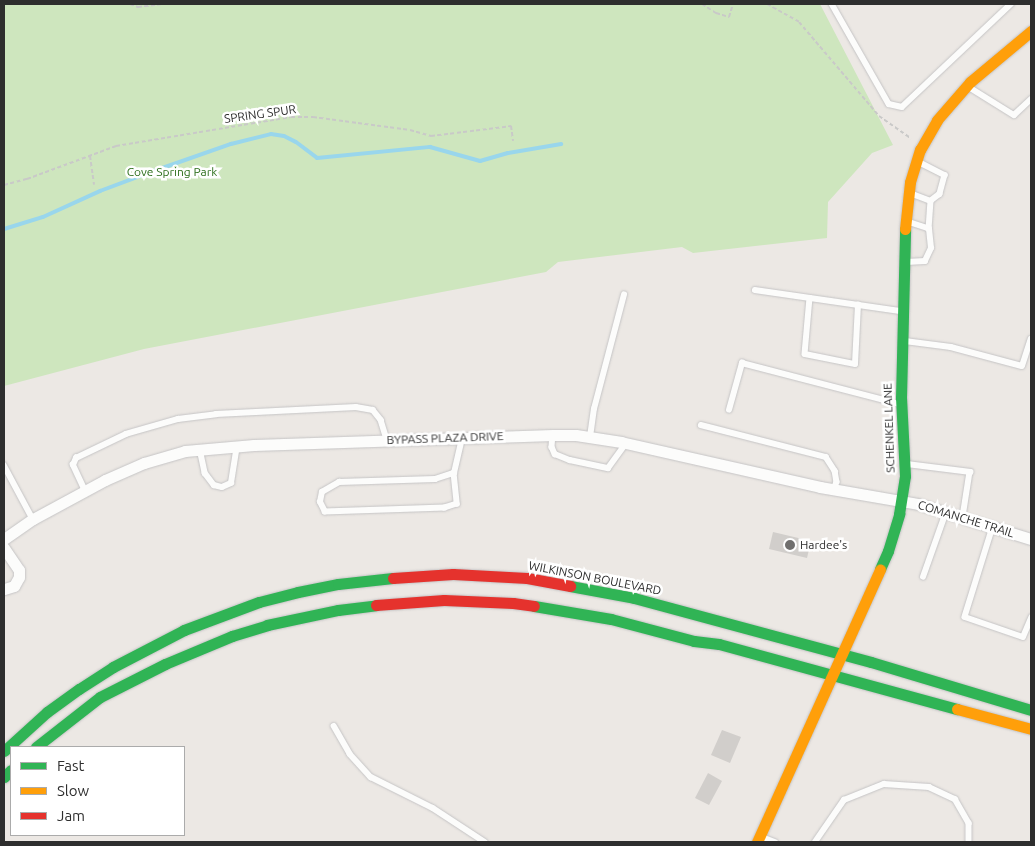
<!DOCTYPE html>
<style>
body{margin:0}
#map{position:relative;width:1035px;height:846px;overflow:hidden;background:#ece8e4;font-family:Ubuntu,sans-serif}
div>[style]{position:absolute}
.green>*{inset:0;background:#cee6be}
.stream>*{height:4px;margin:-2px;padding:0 2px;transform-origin:2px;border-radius:2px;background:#99d6ec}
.building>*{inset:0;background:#d1cecb}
.path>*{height:2px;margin-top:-1px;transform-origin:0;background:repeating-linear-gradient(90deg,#c9c9c8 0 4px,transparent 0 6.5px)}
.roads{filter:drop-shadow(0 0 1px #c5c4c5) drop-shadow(0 0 1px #c5c4c5)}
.lane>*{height:5.5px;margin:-2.75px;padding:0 2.75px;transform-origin:2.75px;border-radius:2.75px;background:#fcfcfb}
.street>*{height:11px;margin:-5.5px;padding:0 5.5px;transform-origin:5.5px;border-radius:5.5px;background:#fcfcfb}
.fast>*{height:11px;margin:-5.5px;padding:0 5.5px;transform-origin:5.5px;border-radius:5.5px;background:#30b455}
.slow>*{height:11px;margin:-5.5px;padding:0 5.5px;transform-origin:5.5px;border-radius:5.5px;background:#ff9f0a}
.jam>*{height:11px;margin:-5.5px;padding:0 5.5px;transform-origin:5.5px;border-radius:5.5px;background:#e5322d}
.dots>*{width:14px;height:14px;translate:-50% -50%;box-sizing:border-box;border:2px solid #fff;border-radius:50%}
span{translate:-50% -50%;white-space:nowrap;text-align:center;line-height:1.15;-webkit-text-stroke:5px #fff;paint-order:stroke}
.street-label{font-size:12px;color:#2e2e2e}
.park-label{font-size:12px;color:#2c6e1b}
.poi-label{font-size:12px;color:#2e2e2e}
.left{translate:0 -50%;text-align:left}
.frame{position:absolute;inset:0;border:5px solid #2e2e2e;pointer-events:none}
.legend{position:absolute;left:10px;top:746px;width:175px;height:90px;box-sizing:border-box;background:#fff;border:1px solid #ababab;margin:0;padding:6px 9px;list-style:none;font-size:15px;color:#2e2e2e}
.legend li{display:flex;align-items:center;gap:10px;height:25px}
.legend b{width:25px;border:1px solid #ababab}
</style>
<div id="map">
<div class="green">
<div style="clip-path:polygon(4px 4px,820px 4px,893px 145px,872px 153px,828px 202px,827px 238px,693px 253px,682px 247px,558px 262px,546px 272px,144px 349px,4px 386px)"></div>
</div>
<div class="stream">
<div style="left:4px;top:229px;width:41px;rotate:-17.1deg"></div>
<div style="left:43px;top:217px;width:63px;rotate:-24.5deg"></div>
<div style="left:100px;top:191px;width:51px;rotate:-20.6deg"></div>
<div style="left:148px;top:173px;width:88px;rotate:-19.3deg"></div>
<div style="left:231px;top:144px;width:41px;rotate:-14deg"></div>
<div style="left:271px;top:134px;width:13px;rotate:9deg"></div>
<div style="left:284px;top:136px;width:13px;rotate:27deg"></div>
<div style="left:296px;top:142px;width:26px;rotate:37deg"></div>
<div style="left:317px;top:158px;width:114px;rotate:-5.6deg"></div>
<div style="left:430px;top:147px;width:52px;rotate:15.6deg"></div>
<div style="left:480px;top:161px;width:29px;rotate:-16deg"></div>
<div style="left:508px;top:153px;width:54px;rotate:-9.6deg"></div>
</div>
<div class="building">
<div style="clip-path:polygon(773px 532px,811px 541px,807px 558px,769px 549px)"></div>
<div style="clip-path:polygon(722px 730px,741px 737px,730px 763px,711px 755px)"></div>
<div style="clip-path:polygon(708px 773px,722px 781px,709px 805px,695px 798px)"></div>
</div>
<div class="path">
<div style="left:130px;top:4px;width:9px;rotate:21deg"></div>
<div style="left:138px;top:7px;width:23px;rotate:-7deg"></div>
<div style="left:702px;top:4px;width:17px;rotate:33deg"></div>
<div style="left:716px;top:13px;width:14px;rotate:17deg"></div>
<div style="left:729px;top:17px;width:14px;rotate:-73deg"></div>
<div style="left:767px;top:4px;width:37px;rotate:29deg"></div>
<div style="left:799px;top:22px;width:123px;rotate:49.6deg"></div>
<div style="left:879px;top:116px;width:39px;rotate:35deg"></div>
<div style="left:90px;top:156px;width:29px;rotate:82deg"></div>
<div style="left:4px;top:185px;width:24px;rotate:-15deg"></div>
<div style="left:27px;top:179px;width:95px;rotate:-20.3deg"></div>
<div style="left:116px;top:146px;width:177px;rotate:-9.4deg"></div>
<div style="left:291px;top:117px;width:22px"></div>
<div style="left:313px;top:117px;width:98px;rotate:7.6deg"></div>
<div style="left:410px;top:130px;width:22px;rotate:16deg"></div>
<div style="left:431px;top:136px;width:81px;rotate:-7.1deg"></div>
<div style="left:511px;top:126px;width:15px;rotate:82deg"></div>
</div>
<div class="roads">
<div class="lane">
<div style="left:832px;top:4px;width:115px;rotate:60.3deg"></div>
<div style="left:889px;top:104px;width:13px;rotate:13deg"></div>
<div style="left:902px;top:107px;width:150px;rotate:-43.4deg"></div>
<div style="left:969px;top:87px;width:53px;rotate:31.9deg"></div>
<div style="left:1014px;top:115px;width:23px;rotate:-43deg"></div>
<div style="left:919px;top:162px;width:29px;rotate:27deg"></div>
<div style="left:945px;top:175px;width:20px;rotate:105deg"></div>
<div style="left:940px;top:194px;width:11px;rotate:142deg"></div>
<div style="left:910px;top:193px;width:22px;rotate:21deg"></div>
<div style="left:931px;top:201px;width:28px;rotate:94deg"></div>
<div style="left:906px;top:262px;width:19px;rotate:-3deg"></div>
<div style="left:925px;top:261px;width:14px;rotate:-65deg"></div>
<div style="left:931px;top:248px;width:19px;rotate:-96deg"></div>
<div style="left:929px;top:229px;width:23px;rotate:-162deg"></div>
<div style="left:755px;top:290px;width:148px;rotate:8.2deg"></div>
<div style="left:810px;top:298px;width:56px;rotate:95.1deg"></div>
<div style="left:805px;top:354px;width:51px;rotate:11.3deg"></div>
<div style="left:855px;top:364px;width:59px;rotate:-87.1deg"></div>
<div style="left:905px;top:341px;width:46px;rotate:7.4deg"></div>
<div style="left:951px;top:347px;width:73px;rotate:15deg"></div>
<div style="left:1022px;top:366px;width:28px;rotate:-72deg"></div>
<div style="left:729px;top:410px;width:49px;rotate:-74.5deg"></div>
<div style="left:742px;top:363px;width:162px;rotate:14.6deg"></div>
<div style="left:701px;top:425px;width:129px;rotate:14.4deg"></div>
<div style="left:826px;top:457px;width:17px;rotate:57deg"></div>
<div style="left:835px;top:471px;width:11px;rotate:80deg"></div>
<div style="left:837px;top:482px;width:9px;rotate:111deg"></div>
<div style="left:553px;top:435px;width:12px;rotate:95deg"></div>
<div style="left:552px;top:447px;width:8px;rotate:67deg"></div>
<div style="left:555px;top:454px;width:16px;rotate:22deg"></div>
<div style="left:570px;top:460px;width:39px;rotate:12deg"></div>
<div style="left:608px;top:468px;width:31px;rotate:-54deg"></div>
<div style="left:590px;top:437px;width:28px;rotate:-82deg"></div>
<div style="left:594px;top:409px;width:118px;rotate:-75.3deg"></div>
<div style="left:200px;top:449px;width:25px;rotate:78deg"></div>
<div style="left:205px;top:473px;width:15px;rotate:53deg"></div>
<div style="left:214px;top:485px;width:8px;rotate:14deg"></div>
<div style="left:222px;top:487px;width:10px;rotate:-24deg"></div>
<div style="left:231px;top:483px;width:37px;rotate:-81deg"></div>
<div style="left:907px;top:464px;width:64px;rotate:7.2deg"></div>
<div style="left:970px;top:472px;width:46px;rotate:98.8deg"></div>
<div style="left:4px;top:465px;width:61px;rotate:61.8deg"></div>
<div style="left:454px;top:473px;width:31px;rotate:84deg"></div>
<div style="left:457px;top:504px;width:13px;rotate:162deg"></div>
<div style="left:445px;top:508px;width:120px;rotate:178.1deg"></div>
<div style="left:325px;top:512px;width:11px;rotate:-117deg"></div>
<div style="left:320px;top:502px;width:10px;rotate:-79deg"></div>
<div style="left:322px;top:492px;width:20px;rotate:-30deg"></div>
<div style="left:339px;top:482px;width:96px;rotate:-1.8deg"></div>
<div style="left:435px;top:479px;width:20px;rotate:-18deg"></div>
<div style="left:454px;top:473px;width:37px;rotate:-77deg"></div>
<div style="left:85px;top:491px;width:29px;rotate:-115deg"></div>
<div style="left:73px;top:465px;width:8px;rotate:-67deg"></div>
<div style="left:76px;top:458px;width:55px;rotate:-25.6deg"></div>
<div style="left:126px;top:434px;width:54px;rotate:-16.1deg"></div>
<div style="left:178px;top:419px;width:38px;rotate:-7deg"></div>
<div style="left:216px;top:414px;width:140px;rotate:-2.9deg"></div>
<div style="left:356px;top:407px;width:17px;rotate:10deg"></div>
<div style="left:373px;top:410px;width:13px;rotate:51deg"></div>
<div style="left:381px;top:420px;width:21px;rotate:73deg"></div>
<div style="left:993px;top:527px;width:94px;rotate:107.3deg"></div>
<div style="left:965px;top:617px;width:61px;rotate:19deg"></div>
<div style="left:1023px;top:637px;width:21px;rotate:-67deg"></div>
<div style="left:923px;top:577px;width:69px;rotate:-70.5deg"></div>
<div style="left:334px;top:726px;width:32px;rotate:60deg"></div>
<div style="left:350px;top:754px;width:31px;rotate:48deg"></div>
<div style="left:371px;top:777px;width:69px;rotate:26.6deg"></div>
<div style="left:433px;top:808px;width:62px;rotate:33.2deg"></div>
<div style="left:762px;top:837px;width:14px;rotate:21deg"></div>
<div style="left:815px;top:842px;width:51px;rotate:-55.4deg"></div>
<div style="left:844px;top:800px;width:43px;rotate:-21.8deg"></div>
<div style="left:884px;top:784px;width:45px;rotate:3.8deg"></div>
<div style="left:929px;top:787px;width:29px;rotate:25deg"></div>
<div style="left:955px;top:799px;width:28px;rotate:60deg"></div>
<div style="left:969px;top:823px;width:19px;rotate:90deg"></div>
</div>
<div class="street">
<div style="left:4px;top:539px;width:35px;rotate:-35deg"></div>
<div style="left:33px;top:519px;width:82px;rotate:-28.4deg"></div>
<div style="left:105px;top:480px;width:43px;rotate:-23.6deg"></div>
<div style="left:144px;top:463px;width:43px;rotate:-16.3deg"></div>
<div style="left:185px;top:451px;width:69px;rotate:-5deg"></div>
<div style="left:254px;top:445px;width:299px;rotate:-1.9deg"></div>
<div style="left:553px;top:435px;width:23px"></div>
<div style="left:576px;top:435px;width:46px;rotate:8.8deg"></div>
<div style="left:621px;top:442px;width:204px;rotate:12.7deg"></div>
<div style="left:820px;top:487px;width:99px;rotate:9.8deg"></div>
<div style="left:918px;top:504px;width:118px;rotate:17.2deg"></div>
<div style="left:4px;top:548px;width:27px;rotate:56deg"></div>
<div style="left:19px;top:570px;width:7px;rotate:90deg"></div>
<div style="left:19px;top:577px;width:10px;rotate:119deg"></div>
<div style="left:14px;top:586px;width:10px;rotate:163deg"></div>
</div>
<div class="fast">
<div style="left:880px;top:569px;width:20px;rotate:-66deg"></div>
<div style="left:888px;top:551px;width:39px;rotate:-73deg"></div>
<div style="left:899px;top:514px;width:38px;rotate:-81deg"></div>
<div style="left:905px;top:476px;width:78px;rotate:-92.9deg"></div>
<div style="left:901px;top:398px;width:169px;rotate:-88.6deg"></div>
<div style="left:570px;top:586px;width:65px;rotate:10.6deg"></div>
<div style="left:634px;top:598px;width:245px;rotate:15.1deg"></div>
<div style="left:871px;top:662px;width:167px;rotate:16.7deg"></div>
<div style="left:534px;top:606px;width:78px;rotate:9.6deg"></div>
<div style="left:611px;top:619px;width:86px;rotate:14.8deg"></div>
<div style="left:694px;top:641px;width:25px;rotate:7deg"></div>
<div style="left:719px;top:644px;width:247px;rotate:15.3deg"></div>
<div style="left:36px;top:747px;width:81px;rotate:-38deg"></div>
<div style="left:100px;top:697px;width:73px;rotate:-26.9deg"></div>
<div style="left:165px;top:664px;width:73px;rotate:-22.7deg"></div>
<div style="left:232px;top:636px;width:37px;rotate:-17deg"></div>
<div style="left:267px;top:625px;width:73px;rotate:-11.9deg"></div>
<div style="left:338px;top:610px;width:38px;rotate:-7deg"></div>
<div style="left:4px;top:751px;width:58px;rotate:-42.2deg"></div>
<div style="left:47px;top:712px;width:39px;rotate:-36deg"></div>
<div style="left:79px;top:689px;width:40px;rotate:-32.9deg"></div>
<div style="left:113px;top:667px;width:80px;rotate:-27.5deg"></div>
<div style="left:184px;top:630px;width:80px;rotate:-20.5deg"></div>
<div style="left:259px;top:602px;width:40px;rotate:-14.4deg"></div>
<div style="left:298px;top:592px;width:41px;rotate:-11.3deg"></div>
<div style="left:338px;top:584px;width:55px;rotate:-6.2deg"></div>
<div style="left:4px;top:777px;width:10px;rotate:-45deg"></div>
</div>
<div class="slow">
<div style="left:905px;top:229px;width:47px;rotate:-83.9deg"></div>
<div style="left:910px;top:182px;width:34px;rotate:-73deg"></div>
<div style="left:920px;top:150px;width:34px;rotate:-60deg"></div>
<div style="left:937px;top:120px;width:50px;rotate:-49deg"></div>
<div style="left:970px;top:82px;width:80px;rotate:-39.9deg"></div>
<div style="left:957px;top:709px;width:77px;rotate:15.1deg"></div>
<div style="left:757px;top:842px;width:299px;rotate:-65.7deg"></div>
</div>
<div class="jam">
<div style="left:393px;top:578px;width:60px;rotate:-3.8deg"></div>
<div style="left:453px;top:574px;width:74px;rotate:3.1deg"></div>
<div style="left:527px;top:578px;width:44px;rotate:10.5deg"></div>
<div style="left:376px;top:605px;width:68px;rotate:-4.2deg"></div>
<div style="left:444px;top:600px;width:69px;rotate:2.5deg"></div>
<div style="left:513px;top:603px;width:21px;rotate:8deg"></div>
</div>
</div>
<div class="dots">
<div style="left:790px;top:545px;background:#706f6e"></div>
</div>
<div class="street-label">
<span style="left:260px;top:114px;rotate:-8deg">SPRING SPUR</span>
<span style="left:889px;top:428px;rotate:-92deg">SCHENKEL LANE</span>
<span style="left:445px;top:438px;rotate:-2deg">BYPASS PLAZA DRIVE</span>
<span style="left:966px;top:519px;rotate:17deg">COMANCHE TRAIL</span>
<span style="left:595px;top:578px;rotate:11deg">WILKINSON BOULEVARD</span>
</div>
<div class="park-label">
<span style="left:172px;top:172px">Cove Spring Park</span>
</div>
<div class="poi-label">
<span class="left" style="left:800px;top:545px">Hardee's</span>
</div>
<div class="frame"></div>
<ul class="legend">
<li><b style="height:6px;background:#30b455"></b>Fast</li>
<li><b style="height:6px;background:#ff9f0a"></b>Slow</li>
<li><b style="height:6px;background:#e5322d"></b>Jam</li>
</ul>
</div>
